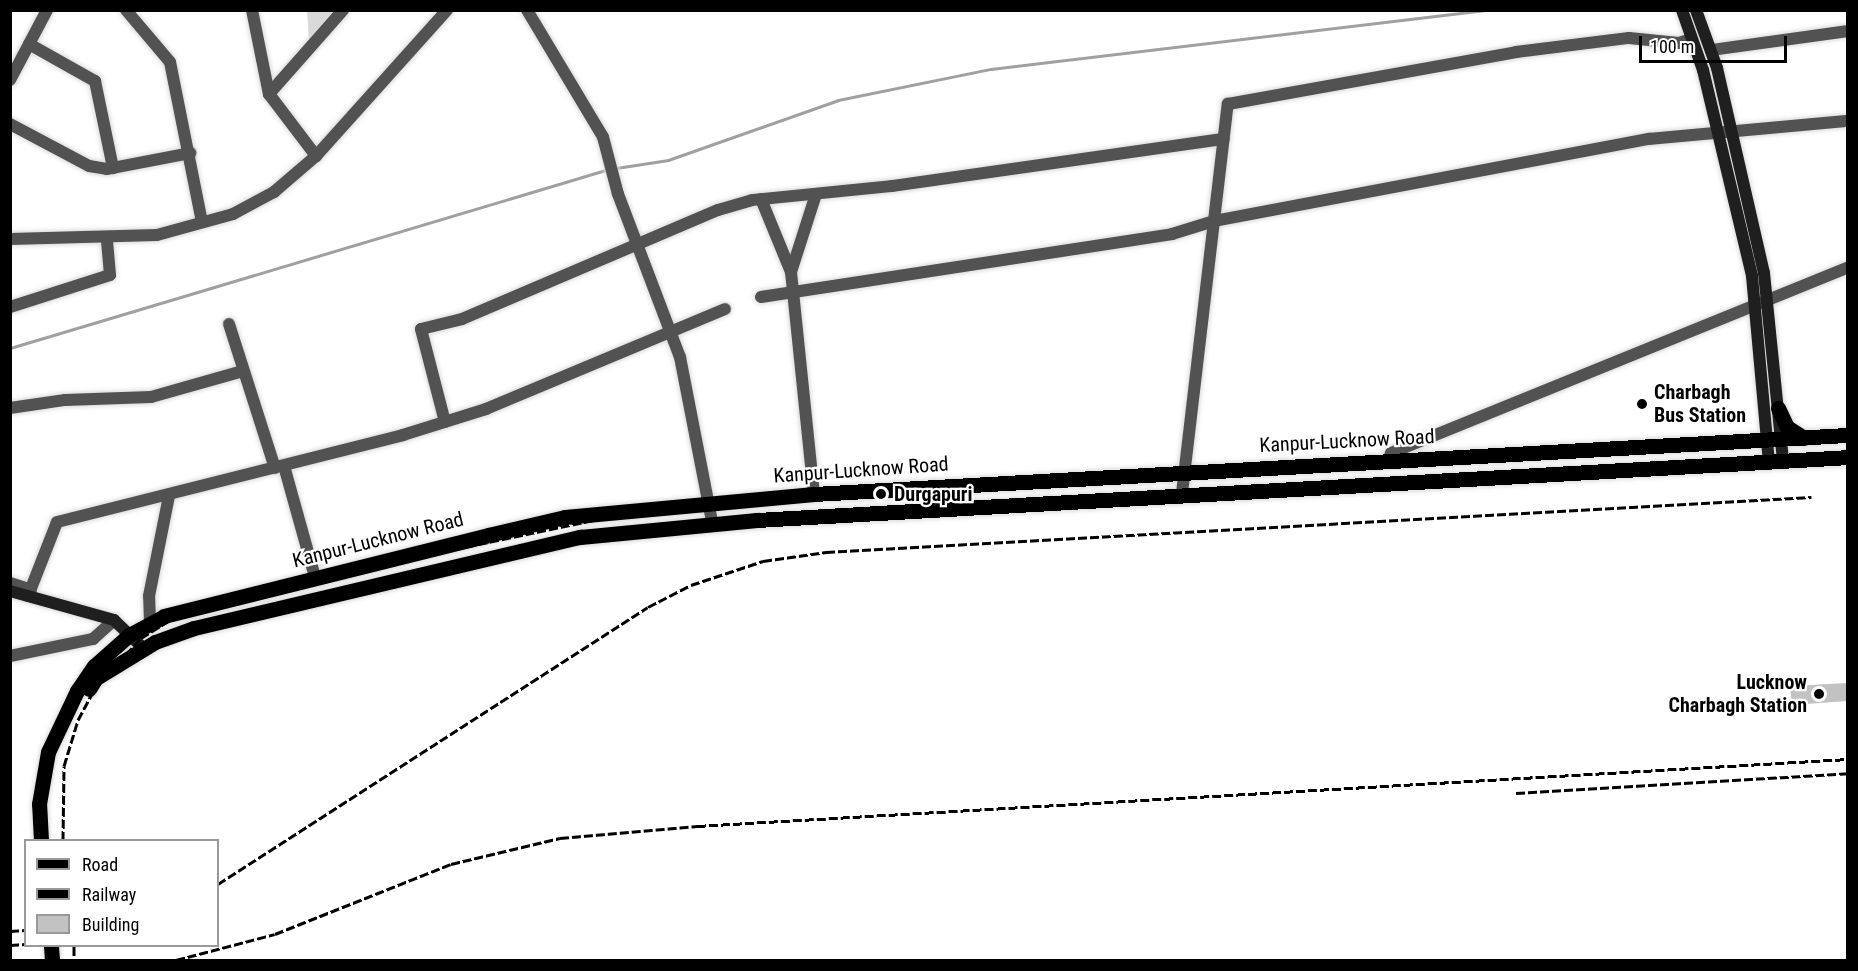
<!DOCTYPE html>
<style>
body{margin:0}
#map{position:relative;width:1858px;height:971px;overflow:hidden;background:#fff;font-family:"Roboto Condensed",sans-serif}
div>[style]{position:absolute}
.green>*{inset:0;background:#d9d9d9}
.stream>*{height:3px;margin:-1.5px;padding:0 1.5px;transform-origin:1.5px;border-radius:1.5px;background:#a0a0a0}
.building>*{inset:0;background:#c2c2c2}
.roads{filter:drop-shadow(0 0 2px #dbdbdb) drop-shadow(0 0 2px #dbdbdb)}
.street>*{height:12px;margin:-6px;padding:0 6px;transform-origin:6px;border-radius:6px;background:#525252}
.secondary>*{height:12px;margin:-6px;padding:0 6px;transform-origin:6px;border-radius:6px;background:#1f1f1f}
.primary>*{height:15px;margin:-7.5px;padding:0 7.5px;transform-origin:7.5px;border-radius:7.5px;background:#000}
.rail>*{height:3px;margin-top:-1.5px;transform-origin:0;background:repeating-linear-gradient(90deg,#000 0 9px,transparent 0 12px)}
.dots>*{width:16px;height:16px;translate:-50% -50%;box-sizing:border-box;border:3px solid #fff;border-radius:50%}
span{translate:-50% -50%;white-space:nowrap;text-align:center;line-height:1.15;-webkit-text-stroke:4.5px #fff;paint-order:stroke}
.poi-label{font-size:20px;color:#000;font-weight:700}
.left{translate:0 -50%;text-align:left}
.right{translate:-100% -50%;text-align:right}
.street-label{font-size:20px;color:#000}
.frame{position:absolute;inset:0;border:12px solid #000;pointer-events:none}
.legend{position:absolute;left:24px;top:839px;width:195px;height:108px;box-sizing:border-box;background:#fff;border:2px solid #999;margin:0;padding:8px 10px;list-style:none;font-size:18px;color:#000}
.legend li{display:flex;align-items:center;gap:12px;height:30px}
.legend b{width:30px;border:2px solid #999}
.scale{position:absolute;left:1639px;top:36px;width:148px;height:27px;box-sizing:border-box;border:3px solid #000;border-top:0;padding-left:8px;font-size:18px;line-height:21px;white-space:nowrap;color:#000;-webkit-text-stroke:4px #fff;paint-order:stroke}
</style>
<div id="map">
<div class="green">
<div style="clip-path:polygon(307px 11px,334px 11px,309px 40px)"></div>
</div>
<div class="stream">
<div style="left:616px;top:168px;width:53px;rotate:-8.7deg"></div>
<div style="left:668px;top:160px;width:180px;rotate:-19.4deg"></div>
<div style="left:838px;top:100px;width:156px;rotate:-11.5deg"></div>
<div style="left:991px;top:69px;width:496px;rotate:-6.8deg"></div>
<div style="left:10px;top:348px;width:625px;rotate:-16.64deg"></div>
</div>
<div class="building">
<div style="clip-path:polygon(1848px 683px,1848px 701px,1792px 705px,1790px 686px)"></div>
</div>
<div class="roads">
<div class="street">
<div style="left:126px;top:10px;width:68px;rotate:49.8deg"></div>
<div style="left:170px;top:62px;width:163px;rotate:78.7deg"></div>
<div style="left:252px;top:10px;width:86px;rotate:78.6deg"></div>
<div style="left:269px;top:94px;width:78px;rotate:52.8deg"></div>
<div style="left:527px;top:10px;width:148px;rotate:59.1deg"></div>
<div style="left:603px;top:137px;width:59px;rotate:75.3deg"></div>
<div style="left:618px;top:194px;width:174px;rotate:69.2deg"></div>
<div style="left:680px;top:357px;width:172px;rotate:79deg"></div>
<div style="left:29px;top:44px;width:76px;rotate:29.3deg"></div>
<div style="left:95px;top:81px;width:89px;rotate:78.3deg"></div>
<div style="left:1711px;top:50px;width:138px;rotate:-7.9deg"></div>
<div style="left:10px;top:80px;width:79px;rotate:-62.1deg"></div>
<div style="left:269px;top:94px;width:112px;rotate:-48.6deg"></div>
<div style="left:10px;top:124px;width:89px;rotate:28deg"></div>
<div style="left:89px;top:166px;width:18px;rotate:9deg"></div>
<div style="left:107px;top:169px;width:85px;rotate:-10.9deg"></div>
<div style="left:761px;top:199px;width:79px;rotate:67.7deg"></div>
<div style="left:791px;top:272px;width:223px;rotate:84.1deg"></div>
<div style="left:10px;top:239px;width:147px;rotate:-1.6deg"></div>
<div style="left:157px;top:235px;width:79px;rotate:-15.4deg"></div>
<div style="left:233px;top:214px;width:47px;rotate:-28.2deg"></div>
<div style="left:274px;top:192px;width:55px;rotate:-40.6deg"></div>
<div style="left:316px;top:156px;width:196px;rotate:-48.1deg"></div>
<div style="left:791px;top:272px;width:82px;rotate:-72.2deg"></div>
<div style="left:761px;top:297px;width:416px;rotate:-8.7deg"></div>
<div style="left:1172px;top:234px;width:44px;rotate:-17.2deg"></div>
<div style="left:1214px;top:221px;width:443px;rotate:-10.7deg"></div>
<div style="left:1649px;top:139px;width:200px;rotate:-5.2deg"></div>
<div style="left:10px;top:307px;width:105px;rotate:-17.7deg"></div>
<div style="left:110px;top:275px;width:35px;rotate:-95deg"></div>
<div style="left:229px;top:324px;width:151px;rotate:72.3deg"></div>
<div style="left:10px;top:408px;width:56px;rotate:-8.3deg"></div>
<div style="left:65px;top:400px;width:86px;rotate:-2deg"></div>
<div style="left:151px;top:397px;width:96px;rotate:-15.8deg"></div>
<div style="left:445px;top:422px;width:96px;rotate:-104.5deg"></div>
<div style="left:421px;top:329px;width:42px;rotate:-13.7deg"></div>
<div style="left:462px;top:319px;width:278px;rotate:-23.1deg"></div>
<div style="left:718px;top:210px;width:35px;rotate:-16deg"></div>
<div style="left:752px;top:200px;width:141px;rotate:-5.7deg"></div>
<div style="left:892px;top:186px;width:335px;rotate:-8.1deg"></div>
<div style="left:1389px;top:459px;width:6px;rotate:-72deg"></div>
<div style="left:1391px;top:453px;width:493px;rotate:-22.1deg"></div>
<div style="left:284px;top:466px;width:115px;rotate:74.4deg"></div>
<div style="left:1182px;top:493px;width:392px;rotate:-83.3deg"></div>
<div style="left:1228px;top:104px;width:293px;rotate:-10.2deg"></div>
<div style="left:1516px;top:52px;width:114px;rotate:-7.1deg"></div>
<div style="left:1629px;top:38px;width:50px;rotate:5.7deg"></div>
<div style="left:1679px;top:43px;width:13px;rotate:-18deg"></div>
<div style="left:10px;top:583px;width:22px;rotate:18deg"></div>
<div style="left:28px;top:596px;width:79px;rotate:-68.6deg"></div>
<div style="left:57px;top:522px;width:357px;rotate:-14.1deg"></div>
<div style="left:403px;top:435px;width:87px;rotate:-17.4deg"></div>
<div style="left:486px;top:409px;width:259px;rotate:-22.7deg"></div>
<div style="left:150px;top:622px;width:26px;rotate:-92deg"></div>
<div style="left:149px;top:596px;width:102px;rotate:-78.7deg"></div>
<div style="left:10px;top:656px;width:85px;rotate:-11.6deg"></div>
<div style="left:93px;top:639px;width:28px;rotate:-42deg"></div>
</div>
<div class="secondary">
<div style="left:1682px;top:10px;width:64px;rotate:70.7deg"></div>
<div style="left:1703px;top:70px;width:212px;rotate:76.6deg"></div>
<div style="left:1752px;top:276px;width:187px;rotate:84.8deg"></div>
<div style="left:1696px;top:10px;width:62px;rotate:70.1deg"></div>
<div style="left:1717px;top:68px;width:210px;rotate:77.1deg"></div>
<div style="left:1764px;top:273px;width:189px;rotate:84.2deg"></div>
<div style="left:10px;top:591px;width:108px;rotate:15.6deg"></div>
<div style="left:114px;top:620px;width:42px;rotate:44deg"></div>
</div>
<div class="primary">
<div style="left:1778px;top:408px;width:21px;rotate:65deg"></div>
<div style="left:1787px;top:427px;width:20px;rotate:33deg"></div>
<div style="left:89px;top:689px;width:13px;rotate:-58deg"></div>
<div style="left:96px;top:678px;width:69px;rotate:-31.4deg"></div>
<div style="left:155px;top:642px;width:41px;rotate:-19.7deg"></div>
<div style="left:194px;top:628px;width:397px;rotate:-13.3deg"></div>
<div style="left:580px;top:537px;width:178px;rotate:-5.5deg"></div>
<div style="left:757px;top:520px;width:1093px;rotate:-3.3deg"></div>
<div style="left:41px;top:840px;width:36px;rotate:-93deg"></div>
<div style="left:39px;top:804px;width:53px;rotate:-80.2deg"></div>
<div style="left:48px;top:752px;width:68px;rotate:-64.6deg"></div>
<div style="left:77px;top:691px;width:30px;rotate:-56deg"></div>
<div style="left:94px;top:666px;width:47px;rotate:-41.5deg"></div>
<div style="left:129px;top:635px;width:40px;rotate:-28deg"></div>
<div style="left:164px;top:616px;width:334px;rotate:-14deg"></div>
<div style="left:488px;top:535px;width:79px;rotate:-13.2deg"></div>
<div style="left:565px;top:517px;width:250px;rotate:-5.3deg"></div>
<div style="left:814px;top:494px;width:1036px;rotate:-3.27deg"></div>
<div style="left:51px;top:946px;width:14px;rotate:86deg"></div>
</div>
</div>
<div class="rail">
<div style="left:1516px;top:793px;width:333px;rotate:-3.4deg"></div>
<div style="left:63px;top:840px;width:74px;rotate:-89.2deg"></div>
<div style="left:64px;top:766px;width:48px;rotate:-73.1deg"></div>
<div style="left:78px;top:720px;width:34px;rotate:-62deg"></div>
<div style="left:94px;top:690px;width:70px;rotate:-47.9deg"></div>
<div style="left:141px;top:638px;width:53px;rotate:-31.9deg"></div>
<div style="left:186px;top:610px;width:36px;rotate:-19deg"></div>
<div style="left:220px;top:598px;width:438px;rotate:-11.8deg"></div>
<div style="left:649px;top:508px;width:488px;rotate:-3.9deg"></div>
<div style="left:1136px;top:475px;width:713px;rotate:-3.06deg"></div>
<div style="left:218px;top:884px;width:511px;rotate:-32.79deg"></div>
<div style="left:648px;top:607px;width:48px;rotate:-27.1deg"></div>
<div style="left:691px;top:585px;width:76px;rotate:-18.4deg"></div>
<div style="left:763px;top:561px;width:64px;rotate:-8.1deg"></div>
<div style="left:826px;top:552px;width:987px;rotate:-3.2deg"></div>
<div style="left:10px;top:931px;width:16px;rotate:-4deg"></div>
<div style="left:10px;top:945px;width:16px;rotate:-4deg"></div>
<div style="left:74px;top:946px;width:14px;rotate:90deg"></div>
<div style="left:176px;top:960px;width:102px;rotate:-14.7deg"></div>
<div style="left:275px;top:934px;width:189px;rotate:-21.7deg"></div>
<div style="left:451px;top:864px;width:112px;rotate:-13.4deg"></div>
<div style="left:560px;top:838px;width:138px;rotate:-5deg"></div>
<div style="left:697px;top:826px;width:1153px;rotate:-3.33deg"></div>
</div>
<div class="dots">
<div style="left:1642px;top:404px;background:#000"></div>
<div style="left:881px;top:494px;background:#000"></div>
<div style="left:1819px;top:694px;background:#000"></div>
</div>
<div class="poi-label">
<span class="left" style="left:1654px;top:404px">Charbagh<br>Bus Station</span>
<span class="left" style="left:894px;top:494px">Durgapuri</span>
<span class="right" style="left:1807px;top:694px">Lucknow<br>Charbagh Station</span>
</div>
<div class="street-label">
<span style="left:1347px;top:441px;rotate:-3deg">Kanpur-Lucknow Road</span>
<span style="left:861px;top:470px;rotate:-4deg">Kanpur-Lucknow Road</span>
<span style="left:378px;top:540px;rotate:-14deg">Kanpur-Lucknow Road</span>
</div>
<div class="frame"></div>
<ul class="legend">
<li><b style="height:8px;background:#000"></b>Road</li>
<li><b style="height:8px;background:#000"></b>Railway</li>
<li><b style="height:16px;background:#c2c2c2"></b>Building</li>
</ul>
<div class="scale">100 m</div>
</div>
